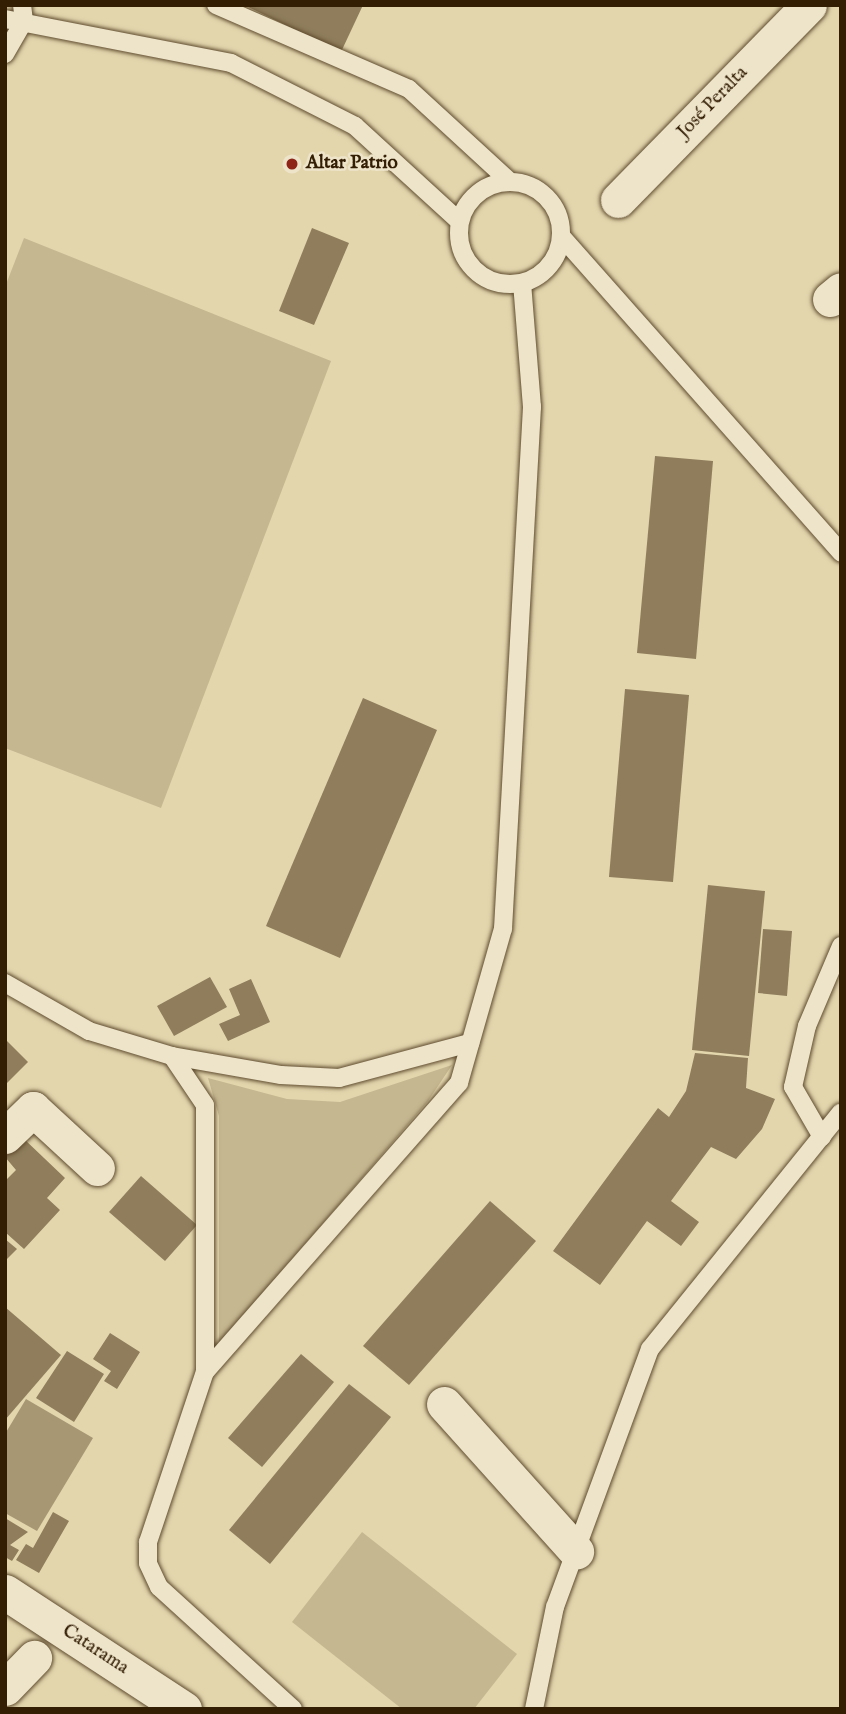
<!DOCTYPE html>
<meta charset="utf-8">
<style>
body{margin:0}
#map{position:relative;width:846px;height:1714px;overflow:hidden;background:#e3d6ad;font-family:"IM FELL English",serif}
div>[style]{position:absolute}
.green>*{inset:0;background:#c5b790}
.water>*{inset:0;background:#a79773}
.building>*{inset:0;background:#8f7d5b}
.roads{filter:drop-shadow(0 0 2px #5f4b2e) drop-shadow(0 0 2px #5f4b2e)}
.lane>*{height:18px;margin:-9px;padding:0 9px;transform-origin:9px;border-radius:9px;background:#ede4ca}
.lane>.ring{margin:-9px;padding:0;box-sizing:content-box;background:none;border:18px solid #ede4ca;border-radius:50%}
.street>*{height:35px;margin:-17.5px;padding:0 17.5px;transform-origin:17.5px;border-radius:17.5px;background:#ede4ca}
.dots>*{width:19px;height:19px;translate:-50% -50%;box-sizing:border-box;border:4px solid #ede4ca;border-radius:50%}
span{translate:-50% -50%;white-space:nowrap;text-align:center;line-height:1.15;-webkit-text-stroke:5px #ede4ca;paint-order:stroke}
.street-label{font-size:19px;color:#331d03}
.poi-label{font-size:19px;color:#331d03;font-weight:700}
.left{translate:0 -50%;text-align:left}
.frame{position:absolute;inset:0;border:7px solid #331d03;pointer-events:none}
</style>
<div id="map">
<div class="green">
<div style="clip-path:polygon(24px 238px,331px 361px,161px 808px,5px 748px,5px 287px)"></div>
<div style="clip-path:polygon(452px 1065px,428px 1101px,219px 1344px,219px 1116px,208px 1078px,287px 1099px,340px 1102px)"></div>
<div style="clip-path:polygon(362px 1532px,517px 1654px,474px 1709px,402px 1709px,292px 1622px)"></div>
</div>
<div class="water">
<div style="clip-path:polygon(26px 1399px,93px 1438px,37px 1531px,5px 1513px,5px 1434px)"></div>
</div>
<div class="building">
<div style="clip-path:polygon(244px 5px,363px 5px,341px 52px)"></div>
<div style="clip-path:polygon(312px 228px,349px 243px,314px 325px,279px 311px)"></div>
<div style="clip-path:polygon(655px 456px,713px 461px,696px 659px,637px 653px)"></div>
<div style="clip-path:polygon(625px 689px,689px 695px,673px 882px,609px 877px)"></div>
<div style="clip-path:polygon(363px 698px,437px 730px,340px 958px,266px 926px)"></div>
<div style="clip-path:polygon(708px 885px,765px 891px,749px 1056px,692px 1050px)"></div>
<div style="clip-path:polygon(763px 929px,792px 931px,787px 996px,758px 993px)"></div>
<div style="clip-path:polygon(210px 977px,227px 1007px,174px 1036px,157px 1006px)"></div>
<div style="clip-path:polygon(251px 979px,270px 1022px,228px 1041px,219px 1024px,240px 1015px,229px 989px)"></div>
<div style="clip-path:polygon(5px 1039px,28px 1062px,5px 1085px)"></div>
<div style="clip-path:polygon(695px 1053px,748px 1058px,746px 1088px,775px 1099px,762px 1129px,736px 1159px,711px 1147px,671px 1201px,699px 1222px,681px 1246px,647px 1221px,600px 1285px,553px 1251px,658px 1108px,669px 1117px,686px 1091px)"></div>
<div style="clip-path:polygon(23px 1138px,65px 1178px,47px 1198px,60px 1210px,24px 1249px,5px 1232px,5px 1181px,16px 1170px,5px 1157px)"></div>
<div style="clip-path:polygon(141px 1176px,197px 1225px,165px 1261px,109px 1212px)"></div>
<div style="clip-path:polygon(490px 1201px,536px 1241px,409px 1385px,363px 1346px)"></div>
<div style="clip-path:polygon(5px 1239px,17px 1249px,5px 1261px)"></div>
<div style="clip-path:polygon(5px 1307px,61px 1355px,5px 1420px)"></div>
<div style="clip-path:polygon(110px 1333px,140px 1352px,117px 1389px,104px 1381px,111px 1371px,93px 1359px)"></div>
<div style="clip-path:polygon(67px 1351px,104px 1374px,74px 1422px,36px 1398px)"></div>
<div style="clip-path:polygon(301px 1354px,334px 1382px,262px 1467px,228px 1438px)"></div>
<div style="clip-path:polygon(349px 1384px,391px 1417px,270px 1564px,229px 1530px)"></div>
<div style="clip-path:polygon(53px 1512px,69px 1521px,39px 1573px,16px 1560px,26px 1544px,33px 1548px)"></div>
<div style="clip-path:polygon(5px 1518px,28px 1532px,10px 1545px,19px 1550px,12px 1561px,5px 1557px)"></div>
</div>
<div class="roads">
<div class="lane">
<div style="left:216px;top:5px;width:210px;rotate:23.5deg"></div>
<div style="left:409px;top:89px;width:137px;rotate:42.6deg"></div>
<div style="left:5px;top:19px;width:230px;rotate:11deg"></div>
<div style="left:231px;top:63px;width:139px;rotate:26.9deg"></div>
<div style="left:355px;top:126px;width:141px;rotate:42.4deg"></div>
<div style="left:5px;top:54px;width:38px;rotate:-60deg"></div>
<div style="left:24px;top:21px;width:16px;rotate:-97deg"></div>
<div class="ring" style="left:459px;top:182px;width:84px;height:84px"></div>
<div style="left:561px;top:236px;width:423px;rotate:48.5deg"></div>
<div style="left:5px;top:983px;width:97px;rotate:29.7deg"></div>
<div style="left:89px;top:1031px;width:87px;rotate:16.8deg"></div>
<div style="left:172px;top:1056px;width:111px;rotate:9.9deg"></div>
<div style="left:281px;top:1075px;width:58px;rotate:3deg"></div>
<div style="left:339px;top:1078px;width:136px;rotate:-15deg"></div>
<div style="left:172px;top:1056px;width:59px;rotate:56deg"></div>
<div style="left:205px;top:1105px;width:267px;rotate:90deg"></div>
<div style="left:822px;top:1137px;width:58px;rotate:-120.1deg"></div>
<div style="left:793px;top:1087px;width:63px;rotate:-77.1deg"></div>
<div style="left:807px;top:1026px;width:87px;rotate:-67deg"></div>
<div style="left:293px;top:1709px;width:181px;rotate:-137.7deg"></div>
<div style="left:159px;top:1587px;width:26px;rotate:-115deg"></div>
<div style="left:148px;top:1563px;width:21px;rotate:-90deg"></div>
<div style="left:148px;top:1542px;width:179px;rotate:-71.5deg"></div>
<div style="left:205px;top:1372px;width:385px;rotate:-48.7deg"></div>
<div style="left:459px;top:1083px;width:160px;rotate:-74.1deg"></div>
<div style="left:503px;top:929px;width:523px;rotate:-86.82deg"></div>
<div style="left:532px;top:407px;width:124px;rotate:-94.6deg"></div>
<div style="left:534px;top:1709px;width:104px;rotate:-78.4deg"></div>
<div style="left:555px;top:1607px;width:275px;rotate:-69.8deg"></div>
<div style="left:650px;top:1349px;width:304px;rotate:-51.1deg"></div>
</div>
<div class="street">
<div style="left:618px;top:200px;width:273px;rotate:-45.6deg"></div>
<div style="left:830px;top:299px;width:14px;rotate:-39deg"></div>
<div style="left:5px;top:1136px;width:39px;rotate:-44deg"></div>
<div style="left:33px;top:1109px;width:87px;rotate:42.7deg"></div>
<div style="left:444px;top:1404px;width:198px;rotate:48.1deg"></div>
<div style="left:5px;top:1592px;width:214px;rotate:33.2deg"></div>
<div style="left:5px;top:1688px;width:42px;rotate:-46deg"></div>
</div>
</div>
<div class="dots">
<div style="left:292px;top:164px;background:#8f2418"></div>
</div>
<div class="street-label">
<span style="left:713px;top:103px;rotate:-46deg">José Peralta</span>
<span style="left:95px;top:1650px;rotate:33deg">Catarama</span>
</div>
<div class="poi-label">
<span class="left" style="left:306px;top:164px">Altar Patrio</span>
</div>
<div class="frame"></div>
</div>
